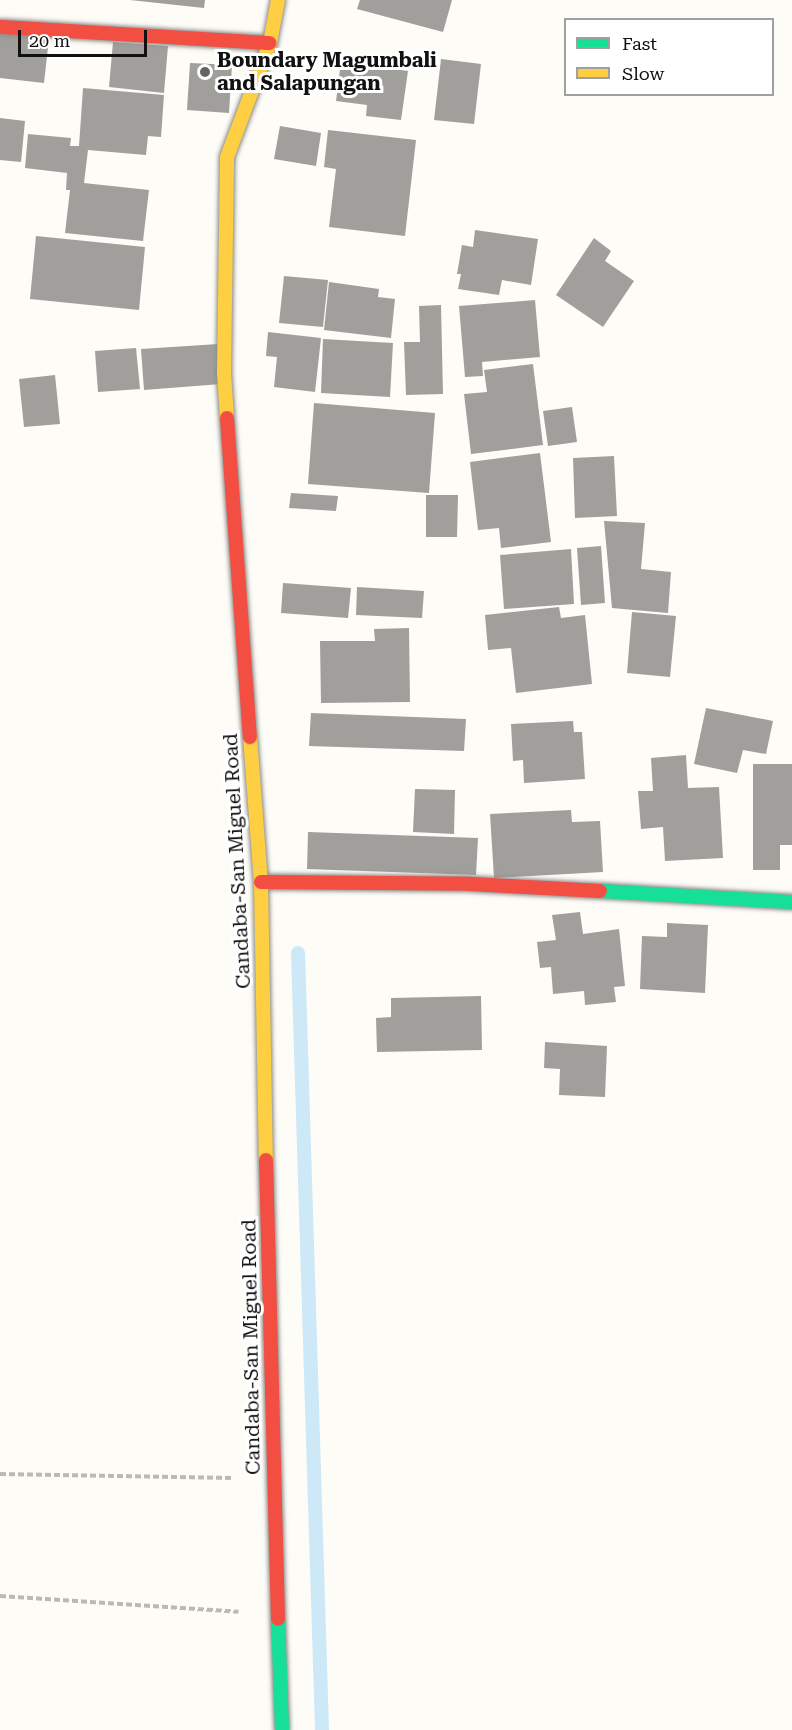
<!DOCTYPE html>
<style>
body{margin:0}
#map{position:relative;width:792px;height:1730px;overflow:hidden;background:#fdfcf7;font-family:"Roboto Serif",serif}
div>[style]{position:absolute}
.stream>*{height:14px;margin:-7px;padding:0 7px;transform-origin:7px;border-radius:7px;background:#cde8f7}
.building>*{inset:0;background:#a19f9c}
.path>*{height:4px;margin-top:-2px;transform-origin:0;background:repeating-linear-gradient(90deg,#b9b9b8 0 6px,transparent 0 9px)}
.roads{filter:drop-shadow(0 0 2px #8e8d8b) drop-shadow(0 0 2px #8e8d8b)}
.fast>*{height:14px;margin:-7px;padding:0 7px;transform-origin:7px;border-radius:7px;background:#16e098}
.slow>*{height:14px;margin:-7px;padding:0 7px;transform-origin:7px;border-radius:7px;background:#ffcf43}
.jam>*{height:14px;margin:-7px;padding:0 7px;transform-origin:7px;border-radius:7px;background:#f24e42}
.dots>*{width:16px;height:16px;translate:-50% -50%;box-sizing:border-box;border:3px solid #fff;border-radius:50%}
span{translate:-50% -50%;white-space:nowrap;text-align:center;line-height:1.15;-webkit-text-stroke:6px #fff;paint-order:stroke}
.poi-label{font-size:20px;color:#111;font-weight:700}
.left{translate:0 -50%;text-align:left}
.street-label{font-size:20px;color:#111}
.legend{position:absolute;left:564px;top:18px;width:210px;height:78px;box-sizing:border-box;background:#fff;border:2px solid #a0a0a0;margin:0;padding:8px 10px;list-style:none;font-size:18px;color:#111}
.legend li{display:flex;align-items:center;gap:12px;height:30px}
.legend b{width:30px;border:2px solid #a0a0a0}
.scale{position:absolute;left:18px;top:30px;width:129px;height:27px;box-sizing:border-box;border:3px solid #111;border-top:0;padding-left:8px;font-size:18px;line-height:21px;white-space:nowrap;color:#111;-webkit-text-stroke:4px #fff;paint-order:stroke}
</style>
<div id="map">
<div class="stream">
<div style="left:298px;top:953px;width:777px;rotate:88.23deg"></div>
</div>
<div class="building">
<div style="clip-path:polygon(130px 0,205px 0,204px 8px)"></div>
<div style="clip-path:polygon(360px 0,452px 0,443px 32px,357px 9px)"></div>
<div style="clip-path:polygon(0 32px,49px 38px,44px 83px,0 78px)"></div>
<div style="clip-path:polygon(113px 42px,168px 46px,164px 93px,109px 87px)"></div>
<div style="clip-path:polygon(441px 59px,481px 64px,474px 124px,434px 120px)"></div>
<div style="clip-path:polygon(341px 62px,408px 71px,401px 120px,366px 116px,367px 105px,336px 101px)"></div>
<div style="clip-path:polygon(190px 63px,232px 65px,229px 113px,187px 110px)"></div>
<div style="clip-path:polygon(83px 88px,164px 95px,161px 137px,148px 136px,146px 155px,88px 150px,84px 183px,149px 190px,143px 241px,65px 233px,70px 190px,66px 190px,67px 173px,25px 168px,28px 134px,71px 138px,70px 146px,79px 146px)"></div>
<div style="clip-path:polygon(0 118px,25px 121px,21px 162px,0 160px)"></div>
<div style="clip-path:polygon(280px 126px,321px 133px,316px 166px,274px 159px)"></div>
<div style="clip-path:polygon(328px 130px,416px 140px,405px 236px,329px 227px,336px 169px,324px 167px)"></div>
<div style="clip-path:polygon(475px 230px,538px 239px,531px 285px,502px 280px,499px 295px,458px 289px,461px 274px,457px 274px,462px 245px,473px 247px)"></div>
<div style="clip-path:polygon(36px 236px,145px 247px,139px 310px,30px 299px)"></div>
<div style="clip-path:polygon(594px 238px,611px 251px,605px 261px,634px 281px,603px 327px,556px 295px)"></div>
<div style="clip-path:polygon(284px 276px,328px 280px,323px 327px,279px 323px)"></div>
<div style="clip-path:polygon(329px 282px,379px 289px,378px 297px,395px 299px,391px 338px,324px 330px)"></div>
<div style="clip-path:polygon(535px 300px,540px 357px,482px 362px,483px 376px,465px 377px,459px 306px)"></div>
<div style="clip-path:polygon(441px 305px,443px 394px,406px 395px,404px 342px,420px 342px,419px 306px)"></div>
<div style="clip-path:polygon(268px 332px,321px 338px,315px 392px,274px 387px,277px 357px,266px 356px)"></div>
<div style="clip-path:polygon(323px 339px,393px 343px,390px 397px,321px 393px)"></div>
<div style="clip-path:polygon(218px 344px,221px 384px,144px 390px,141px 349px)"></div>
<div style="clip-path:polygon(136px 348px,140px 389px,98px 392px,95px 351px)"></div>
<div style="clip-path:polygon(533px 364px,543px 445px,471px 454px,464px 394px,487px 392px,484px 370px)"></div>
<div style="clip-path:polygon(55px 375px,60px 424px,24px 427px,19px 379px)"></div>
<div style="clip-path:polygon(314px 403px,435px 413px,429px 493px,308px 484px)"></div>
<div style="clip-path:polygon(572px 407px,577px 442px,548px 446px,543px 411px)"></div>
<div style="clip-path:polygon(540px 453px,551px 542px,501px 548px,499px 528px,478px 530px,470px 462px)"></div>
<div style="clip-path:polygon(614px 456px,617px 516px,575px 518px,573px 458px)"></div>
<div style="clip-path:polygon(291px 493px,338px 496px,336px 511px,289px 508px)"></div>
<div style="clip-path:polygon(426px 495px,458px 495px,457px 537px,426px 537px)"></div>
<div style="clip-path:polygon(604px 521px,645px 523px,641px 569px,671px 572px,668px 613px,612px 608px)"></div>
<div style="clip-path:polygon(601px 546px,605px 603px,581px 605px,577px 548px)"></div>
<div style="clip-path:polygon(571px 549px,574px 604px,504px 609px,500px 555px)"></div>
<div style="clip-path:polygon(283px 583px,351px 588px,348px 618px,281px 613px)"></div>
<div style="clip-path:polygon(357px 587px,424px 591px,422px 618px,356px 615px)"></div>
<div style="clip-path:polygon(559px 607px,561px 618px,585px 615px,592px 684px,516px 693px,511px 648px,488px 650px,485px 615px)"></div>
<div style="clip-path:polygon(632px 612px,676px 616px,670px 677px,627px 673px)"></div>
<div style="clip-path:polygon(409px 628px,410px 702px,321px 703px,320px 641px,375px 641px,374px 629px)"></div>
<div style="clip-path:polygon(706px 708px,773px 721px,766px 754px,743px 750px,737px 773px,694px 764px)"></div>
<div style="clip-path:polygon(311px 713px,466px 719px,464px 751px,309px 746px)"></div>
<div style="clip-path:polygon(573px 721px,574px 732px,582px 732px,585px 779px,524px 783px,523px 760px,513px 761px,511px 724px)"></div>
<div style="clip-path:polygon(686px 755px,688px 788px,719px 787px,723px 858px,665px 861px,663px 827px,641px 829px,638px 791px,653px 791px,651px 758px)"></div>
<div style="clip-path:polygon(753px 764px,792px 764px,792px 845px,780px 845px,780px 870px,753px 870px)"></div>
<div style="clip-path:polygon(415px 789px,455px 790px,454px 834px,413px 832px)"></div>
<div style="clip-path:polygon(571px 810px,572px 822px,600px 821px,603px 872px,494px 878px,490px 814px)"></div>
<div style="clip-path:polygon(308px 832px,478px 838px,476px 875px,307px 869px)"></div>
<div style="clip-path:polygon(580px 912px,583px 934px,619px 929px,625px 986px,614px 987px,616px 1002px,585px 1005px,584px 991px,553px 994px,551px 967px,540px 968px,537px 942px,556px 940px,552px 915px)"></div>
<div style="clip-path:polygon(667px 923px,708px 925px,705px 993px,640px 989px,642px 936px,667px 937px)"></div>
<div style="clip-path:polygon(481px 996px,482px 1050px,377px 1052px,376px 1018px,391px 1017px,391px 998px)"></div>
<div style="clip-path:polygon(545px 1042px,607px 1046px,605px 1097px,559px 1095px,560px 1069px,544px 1068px)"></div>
</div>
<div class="path">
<div style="left:0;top:1474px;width:234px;rotate:1deg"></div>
<div style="left:0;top:1596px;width:239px;rotate:3.8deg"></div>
</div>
<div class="roads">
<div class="fast">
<div style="left:600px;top:891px;width:192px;rotate:3.3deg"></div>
<div style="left:278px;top:1619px;width:111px;rotate:87.9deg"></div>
</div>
<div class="slow">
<div style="left:227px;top:418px;width:45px;rotate:-93.8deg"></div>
<div style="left:224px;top:373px;width:216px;rotate:-89.2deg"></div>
<div style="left:227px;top:157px;width:122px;rotate:-69.3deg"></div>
<div style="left:270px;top:43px;width:44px;rotate:-79.5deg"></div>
<div style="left:250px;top:737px;width:145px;rotate:85.7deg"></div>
<div style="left:261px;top:882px;width:278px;rotate:89deg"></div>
</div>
<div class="jam">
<div style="left:0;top:27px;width:270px;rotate:3.4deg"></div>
<div style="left:227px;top:418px;width:320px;rotate:85.9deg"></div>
<div style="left:261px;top:882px;width:210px;rotate:0.5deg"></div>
<div style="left:471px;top:884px;width:129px;rotate:3.1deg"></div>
<div style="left:266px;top:1160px;width:459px;rotate:88.5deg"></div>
</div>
</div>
<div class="dots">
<div style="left:205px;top:72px;background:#646362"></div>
</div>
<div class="poi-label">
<span class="left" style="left:217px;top:72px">Boundary Magumbali<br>and Salapungan</span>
</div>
<div class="street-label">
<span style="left:237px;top:861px;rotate:-93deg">Candaba-San Miguel Road</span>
<span style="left:251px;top:1347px;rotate:-91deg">Candaba-San Miguel Road</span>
</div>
<ul class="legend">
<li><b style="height:8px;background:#16e098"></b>Fast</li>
<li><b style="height:8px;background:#ffcf43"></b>Slow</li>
</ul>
<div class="scale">20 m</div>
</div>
